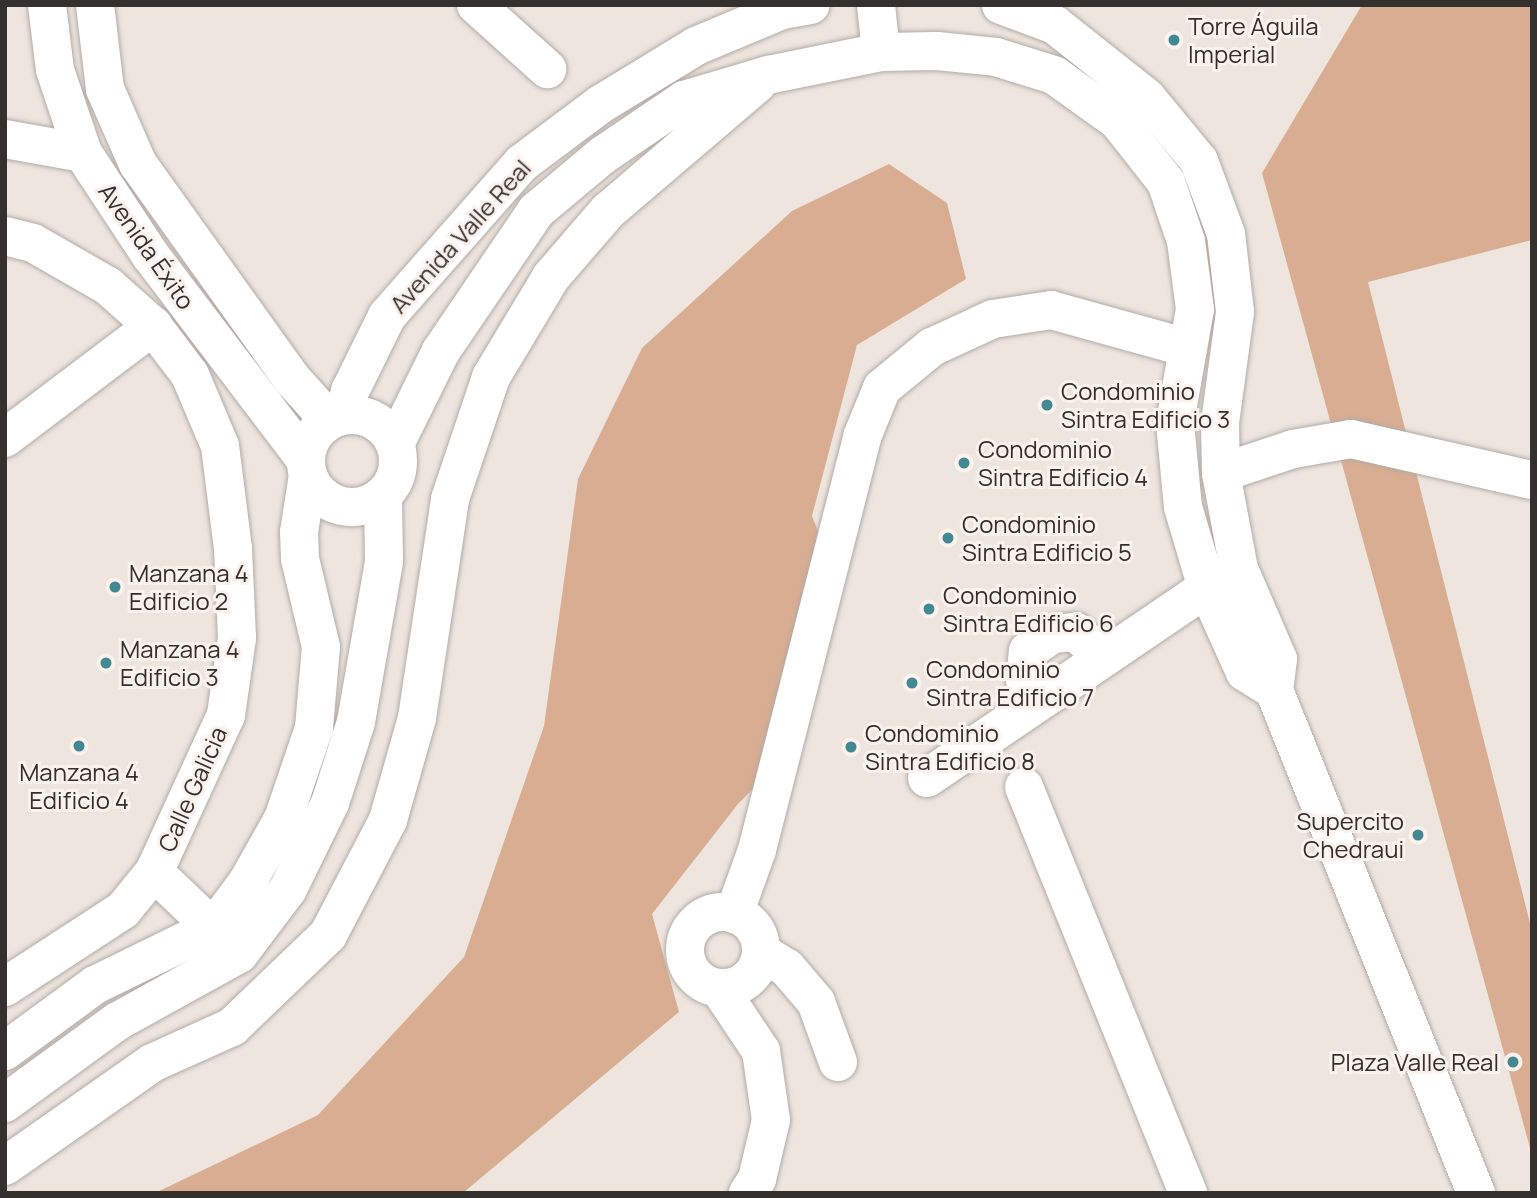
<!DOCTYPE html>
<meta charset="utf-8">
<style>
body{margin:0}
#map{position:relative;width:1537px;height:1198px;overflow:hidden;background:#eee5df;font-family:Manrope,sans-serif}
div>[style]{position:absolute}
.green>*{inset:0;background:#d9ad92}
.roads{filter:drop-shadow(0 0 2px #b3aba5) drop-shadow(0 0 2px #b3aba5)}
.minor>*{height:38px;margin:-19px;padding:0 19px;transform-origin:19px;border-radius:19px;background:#fff}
.minor>.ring{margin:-19px;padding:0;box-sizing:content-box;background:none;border:38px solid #fff;border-radius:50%}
.dots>*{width:19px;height:19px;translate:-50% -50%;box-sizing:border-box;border:4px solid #fbf2ed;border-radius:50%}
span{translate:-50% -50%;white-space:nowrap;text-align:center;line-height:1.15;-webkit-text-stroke:6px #fbf2ed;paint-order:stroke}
.poi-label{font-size:24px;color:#34302e}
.left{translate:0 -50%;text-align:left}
.right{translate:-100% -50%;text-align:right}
.street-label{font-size:24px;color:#34302e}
.frame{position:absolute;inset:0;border:7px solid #34302e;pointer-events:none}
</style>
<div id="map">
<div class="green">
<div style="clip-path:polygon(1362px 5px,1532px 5px,1532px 240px,1368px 282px,1532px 931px,1532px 1155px,1262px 173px)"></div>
<div style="clip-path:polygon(889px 164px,947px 203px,966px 279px,857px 345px,812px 516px,827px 554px,764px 778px,738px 804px,652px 914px,679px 1012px,463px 1193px,155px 1193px,318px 1115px,464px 957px,544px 726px,578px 479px,642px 348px,792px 211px)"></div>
</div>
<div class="roads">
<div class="minor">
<div style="left:47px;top:5px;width:65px;rotate:83deg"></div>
<div style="left:55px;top:70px;width:88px;rotate:71.4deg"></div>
<div style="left:83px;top:153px;width:123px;rotate:56.6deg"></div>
<div style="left:151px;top:256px;width:256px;rotate:52.8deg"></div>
<div style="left:95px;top:5px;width:85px;rotate:83.2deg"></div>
<div style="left:105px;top:89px;width:82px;rotate:66.3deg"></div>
<div style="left:138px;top:164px;width:264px;rotate:54.4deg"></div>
<div style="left:292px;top:379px;width:55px;rotate:47.9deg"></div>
<div style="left:476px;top:5px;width:96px;rotate:42deg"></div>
<div style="left:876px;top:5px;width:47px;rotate:83.9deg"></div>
<div style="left:1001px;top:5px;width:58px;rotate:20.3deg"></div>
<div style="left:1055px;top:25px;width:117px;rotate:38.4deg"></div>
<div style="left:1147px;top:98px;width:82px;rotate:50.5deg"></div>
<div style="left:1199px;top:161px;width:78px;rotate:69.7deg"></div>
<div style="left:1226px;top:234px;width:79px;rotate:83.4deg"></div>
<div style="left:1235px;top:312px;width:112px;rotate:97.7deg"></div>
<div style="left:1220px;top:423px;width:50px;rotate:88.9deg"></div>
<div style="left:1221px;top:473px;width:98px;rotate:79.4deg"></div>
<div style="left:1239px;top:569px;width:98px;rotate:66.6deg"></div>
<div style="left:1278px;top:659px;width:31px;rotate:97deg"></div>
<div style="left:5px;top:139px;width:79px;rotate:10.2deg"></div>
<div style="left:5px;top:236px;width:29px;rotate:14deg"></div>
<div style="left:33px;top:243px;width:86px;rotate:29.8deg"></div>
<div style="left:108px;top:286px;width:60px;rotate:41.6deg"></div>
<div style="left:153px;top:326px;width:61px;rotate:52.9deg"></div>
<div style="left:190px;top:375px;width:77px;rotate:67.1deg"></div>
<div style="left:220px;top:446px;width:104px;rotate:82.8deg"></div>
<div style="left:233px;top:549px;width:89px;rotate:87.4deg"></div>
<div style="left:237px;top:638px;width:78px;rotate:98.1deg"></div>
<div style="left:226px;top:715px;width:173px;rotate:114.6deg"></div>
<div style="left:154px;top:872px;width:49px;rotate:129.2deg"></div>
<div style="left:123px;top:910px;width:141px;rotate:146.9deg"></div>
<div style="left:344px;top:415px;width:25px;rotate:-76deg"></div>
<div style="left:350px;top:391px;width:84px;rotate:-63.7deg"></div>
<div style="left:387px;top:316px;width:204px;rotate:-48.6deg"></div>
<div style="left:522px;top:163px;width:99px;rotate:-36.8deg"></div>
<div style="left:601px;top:104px;width:111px;rotate:-31.4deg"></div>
<div style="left:696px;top:46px;width:93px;rotate:-22.7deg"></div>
<div style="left:782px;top:10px;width:29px;rotate:-10deg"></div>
<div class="ring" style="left:306px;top:415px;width:54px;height:54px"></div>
<div style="left:5px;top:438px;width:186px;rotate:-37.1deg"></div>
<div style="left:395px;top:444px;width:104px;rotate:-63.7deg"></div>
<div style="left:441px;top:351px;width:169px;rotate:-55.8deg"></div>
<div style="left:536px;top:211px;width:87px;rotate:-39.9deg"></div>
<div style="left:603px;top:155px;width:98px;rotate:-34.2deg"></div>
<div style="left:684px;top:100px;width:88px;rotate:-16.6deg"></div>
<div style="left:768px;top:75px;width:115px;rotate:-11.5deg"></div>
<div style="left:881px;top:52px;width:56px;rotate:-1deg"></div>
<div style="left:937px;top:51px;width:59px;rotate:5.8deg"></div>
<div style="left:996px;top:57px;width:61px;rotate:17.2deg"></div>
<div style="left:1054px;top:75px;width:79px;rotate:35.7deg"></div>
<div style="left:1118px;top:121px;width:78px;rotate:51.8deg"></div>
<div style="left:1166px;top:182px;width:62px;rotate:71.3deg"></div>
<div style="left:1186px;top:241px;width:69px;rotate:82.5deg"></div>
<div style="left:1195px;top:309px;width:116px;rotate:100deg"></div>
<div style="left:1175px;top:423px;width:84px;rotate:84.6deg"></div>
<div style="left:1183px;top:507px;width:84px;rotate:73.5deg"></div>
<div style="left:1207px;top:588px;width:92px;rotate:65.7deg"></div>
<div style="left:1245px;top:672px;width:34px;rotate:32deg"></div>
<div style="left:1221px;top:473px;width:76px;rotate:-18.4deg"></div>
<div style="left:1293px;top:449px;width:59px;rotate:-9.8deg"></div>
<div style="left:1351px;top:439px;width:186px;rotate:12.8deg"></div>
<div style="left:1274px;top:690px;width:542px;rotate:68.12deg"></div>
<div style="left:1037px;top:703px;width:27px;rotate:-117deg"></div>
<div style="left:1025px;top:679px;width:28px;rotate:-84deg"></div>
<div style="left:1028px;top:651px;width:29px;rotate:-35deg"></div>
<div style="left:1052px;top:634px;width:24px;rotate:-5deg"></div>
<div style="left:1076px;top:632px;width:37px;rotate:44deg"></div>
<div style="left:927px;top:778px;width:338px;rotate:-34.2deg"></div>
<div style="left:1024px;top:787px;width:438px;rotate:68deg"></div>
<div style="left:154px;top:872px;width:106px;rotate:43.5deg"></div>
<div class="ring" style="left:685px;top:912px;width:38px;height:38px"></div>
<div style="left:734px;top:914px;width:68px;rotate:-70.2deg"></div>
<div style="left:757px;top:850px;width:426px;rotate:-75.7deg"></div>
<div style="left:862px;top:437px;width:53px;rotate:-67.8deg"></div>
<div style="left:882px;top:388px;width:65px;rotate:-39.4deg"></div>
<div style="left:932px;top:347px;width:67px;rotate:-24.7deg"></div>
<div style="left:993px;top:319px;width:59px;rotate:-8.8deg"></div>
<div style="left:1051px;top:310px;width:142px;rotate:15.5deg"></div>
<div style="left:761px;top:952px;width:31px;rotate:32deg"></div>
<div style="left:787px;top:968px;width:45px;rotate:49.5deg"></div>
<div style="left:816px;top:1002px;width:64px;rotate:69.9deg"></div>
<div style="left:719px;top:988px;width:76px;rotate:56.3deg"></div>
<div style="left:761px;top:1051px;width:70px;rotate:81.8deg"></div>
<div style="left:771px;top:1120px;width:61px;rotate:103.3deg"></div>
<div style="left:757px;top:1179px;width:17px;rotate:123deg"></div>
<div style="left:5px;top:1051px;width:112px;rotate:-36.3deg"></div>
<div style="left:95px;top:985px;width:132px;rotate:-26deg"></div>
<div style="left:214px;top:927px;width:57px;rotate:-53.5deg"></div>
<div style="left:248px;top:881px;width:71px;rotate:-60.6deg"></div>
<div style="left:283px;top:819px;width:96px;rotate:-71.2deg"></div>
<div style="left:314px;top:728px;width:81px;rotate:-85.1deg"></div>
<div style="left:321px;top:647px;width:90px;rotate:-103.4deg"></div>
<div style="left:300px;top:559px;width:27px;rotate:-92deg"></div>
<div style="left:299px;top:532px;width:58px;rotate:-81deg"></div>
<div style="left:5px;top:1103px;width:140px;rotate:-36deg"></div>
<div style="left:118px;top:1021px;width:138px;rotate:-29deg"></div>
<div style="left:239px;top:954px;width:81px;rotate:-53deg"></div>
<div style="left:288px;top:889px;width:96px;rotate:-64deg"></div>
<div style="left:330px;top:803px;width:85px;rotate:-72.2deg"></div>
<div style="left:356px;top:722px;width:163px;rotate:-80.1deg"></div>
<div style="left:384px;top:561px;width:66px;rotate:-90.9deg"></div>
<div style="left:5px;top:1166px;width:179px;rotate:-35deg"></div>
<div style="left:152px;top:1063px;width:88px;rotate:-24.2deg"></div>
<div style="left:232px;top:1027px;width:133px;rotate:-43.8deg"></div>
<div style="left:328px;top:935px;width:130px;rotate:-62.4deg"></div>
<div style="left:388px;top:820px;width:106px;rotate:-74.1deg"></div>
<div style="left:417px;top:718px;width:221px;rotate:-81.4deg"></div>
<div style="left:450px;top:499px;width:129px;rotate:-71.4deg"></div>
<div style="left:491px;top:377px;width:117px;rotate:-59deg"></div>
<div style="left:551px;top:277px;width:87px;rotate:-49.2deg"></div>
<div style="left:608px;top:211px;width:197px;rotate:-40.5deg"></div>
</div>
</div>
<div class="dots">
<div style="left:1174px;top:40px;background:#438993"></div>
<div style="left:1047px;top:405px;background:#438993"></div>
<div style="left:964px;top:463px;background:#438993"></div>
<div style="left:948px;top:538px;background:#438993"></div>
<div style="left:115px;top:587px;background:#438993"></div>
<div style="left:929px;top:609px;background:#438993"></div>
<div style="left:106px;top:663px;background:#438993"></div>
<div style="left:912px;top:683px;background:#438993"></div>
<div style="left:79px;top:746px;background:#438993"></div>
<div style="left:851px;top:747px;background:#438993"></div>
<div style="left:1418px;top:835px;background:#438993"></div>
<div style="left:1513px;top:1062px;background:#438993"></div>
</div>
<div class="poi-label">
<span class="left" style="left:1188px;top:40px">Torre Águila<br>Imperial</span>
<span class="left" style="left:1061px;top:405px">Condominio<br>Sintra Edificio 3</span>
<span class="left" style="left:978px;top:463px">Condominio<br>Sintra Edificio 4</span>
<span class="left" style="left:962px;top:538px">Condominio<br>Sintra Edificio 5</span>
<span class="left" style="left:129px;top:587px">Manzana 4<br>Edificio 2</span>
<span class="left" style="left:943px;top:609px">Condominio<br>Sintra Edificio 6</span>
<span class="left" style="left:120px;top:663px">Manzana 4<br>Edificio 3</span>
<span class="left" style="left:926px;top:683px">Condominio<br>Sintra Edificio 7</span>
<span class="left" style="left:865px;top:747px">Condominio<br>Sintra Edificio 8</span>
<span style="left:79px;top:786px">Manzana 4<br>Edificio 4</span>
<span class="right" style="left:1404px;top:835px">Supercito<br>Chedraui</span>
<span class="right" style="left:1499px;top:1062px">Plaza Valle Real</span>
</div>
<div class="street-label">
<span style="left:460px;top:236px;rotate:-48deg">Avenida Valle Real</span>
<span style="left:147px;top:246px;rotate:55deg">Avenida Éxito</span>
<span style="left:192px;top:789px;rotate:-66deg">Calle Galicia</span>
</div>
<div class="frame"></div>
</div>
